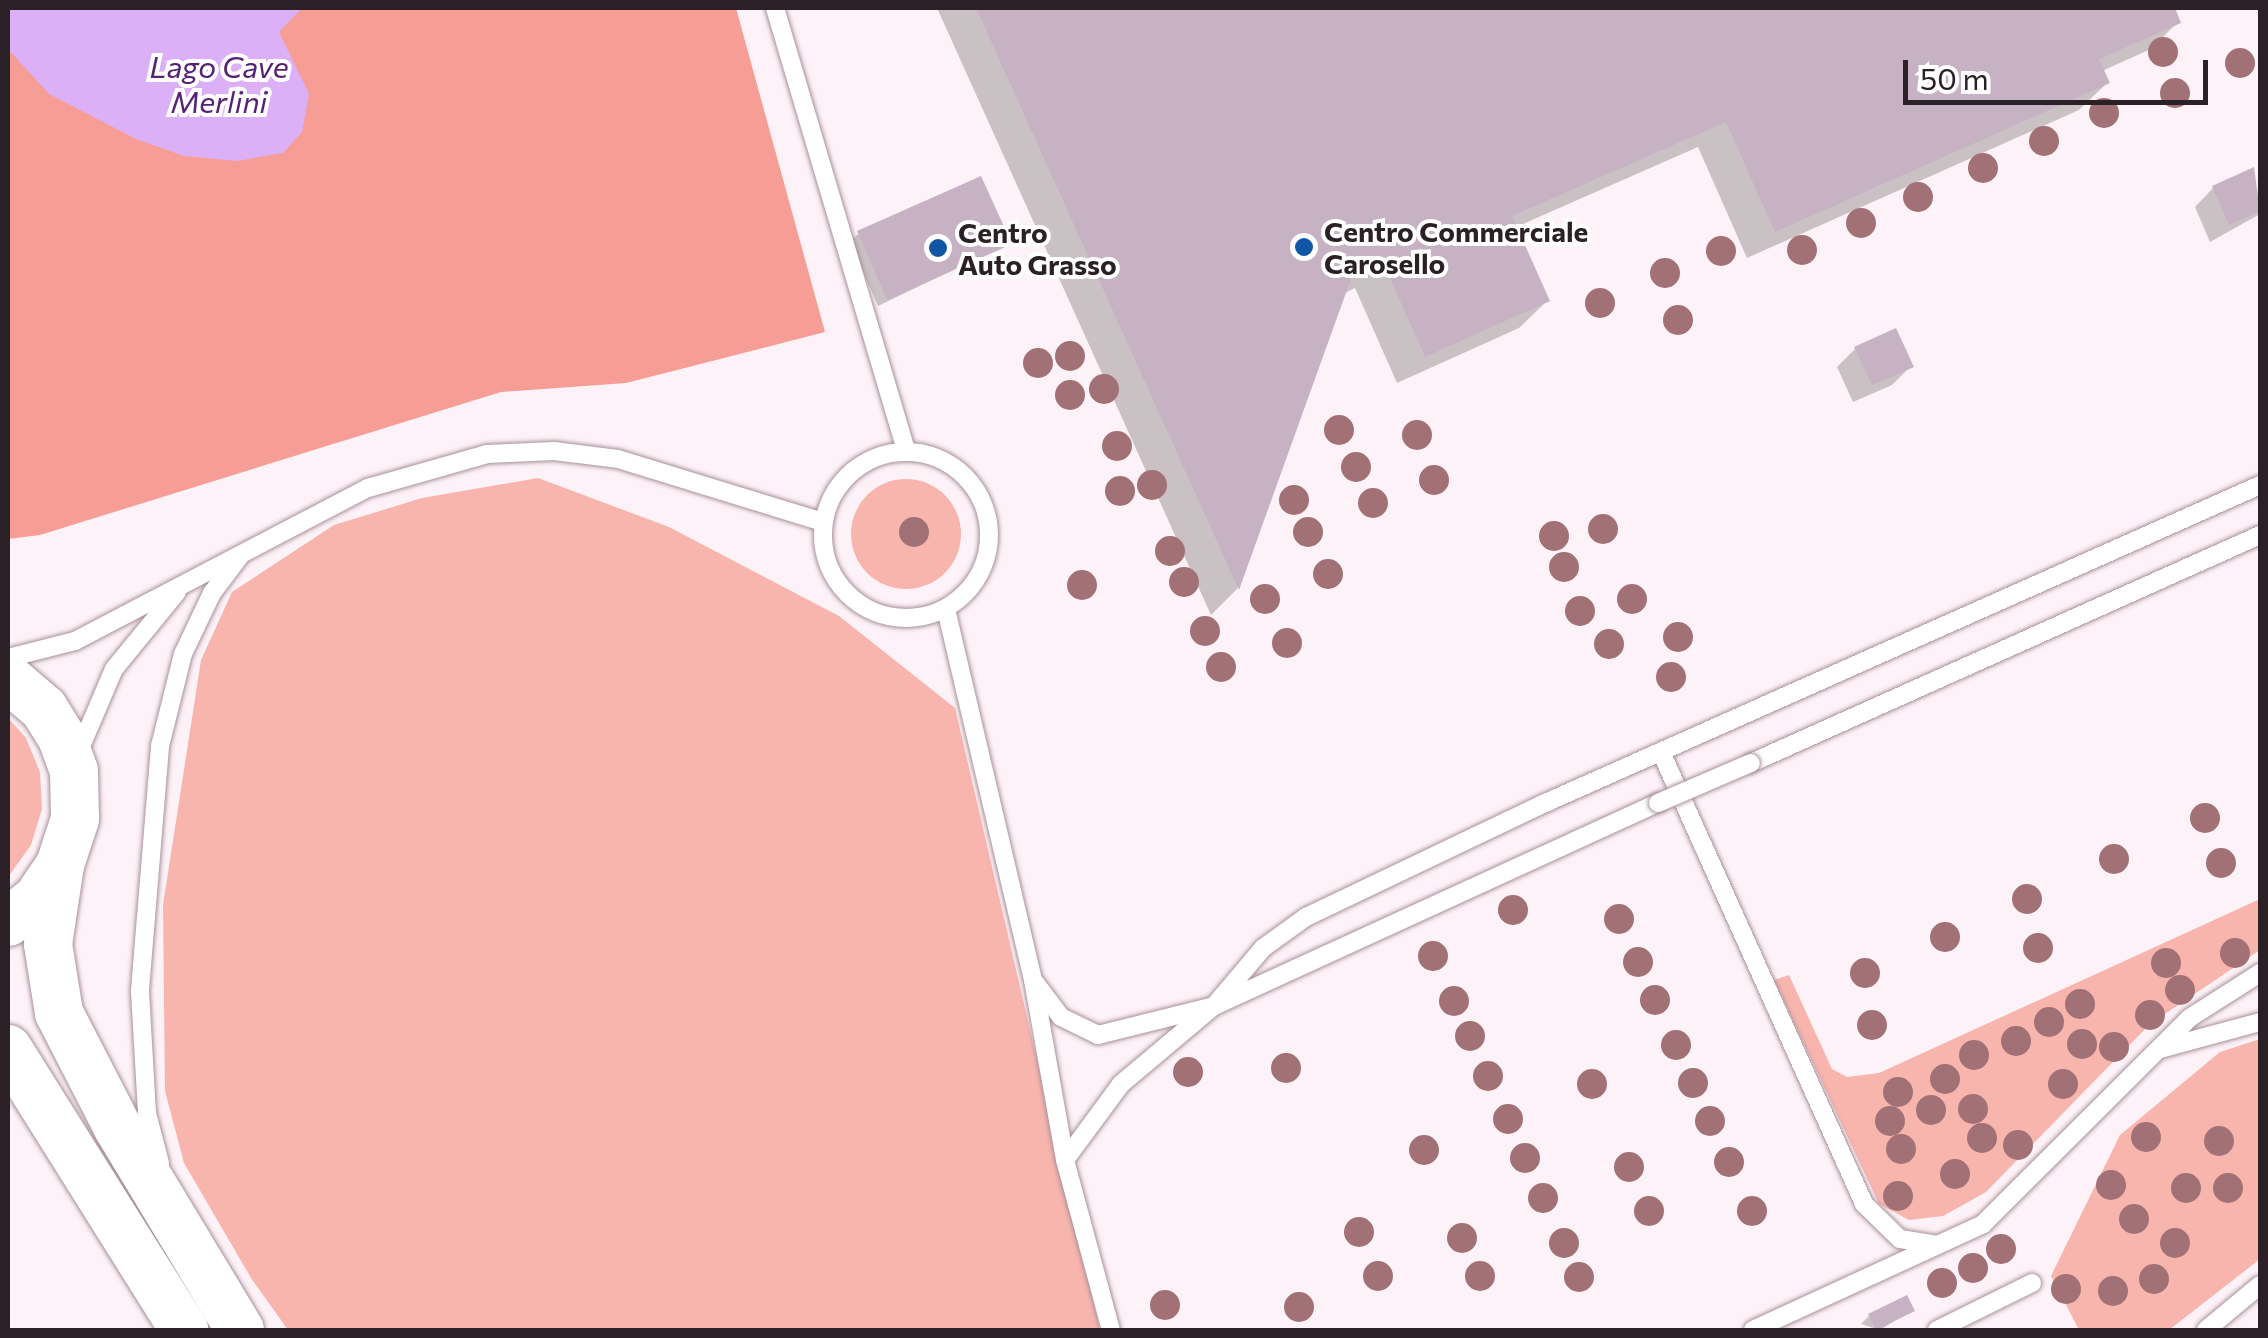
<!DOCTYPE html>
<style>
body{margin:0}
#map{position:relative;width:2268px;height:1338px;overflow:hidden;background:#fdf2f7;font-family:Commissioner,sans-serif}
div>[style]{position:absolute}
.green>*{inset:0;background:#f8b5ae}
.round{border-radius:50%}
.forest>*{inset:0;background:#f69d95}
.water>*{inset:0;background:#dbb0f7}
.shadow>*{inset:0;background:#0003}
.building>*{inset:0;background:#c7b2c4}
.roads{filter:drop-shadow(0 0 2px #a8909b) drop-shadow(0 0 2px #a8909b)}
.service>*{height:18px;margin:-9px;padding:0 9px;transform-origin:9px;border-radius:9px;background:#fff}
.service>.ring{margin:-9px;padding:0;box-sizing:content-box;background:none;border:18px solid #fff;border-radius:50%}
.secondary>*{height:48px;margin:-24px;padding:0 24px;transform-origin:24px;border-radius:24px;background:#fff}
.bridges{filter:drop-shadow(0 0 2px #a8909b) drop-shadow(0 0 2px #a8909b)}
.service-bridge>*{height:18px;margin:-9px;padding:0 9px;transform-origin:9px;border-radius:9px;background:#fff}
.trees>*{width:30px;height:30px;margin:-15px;border-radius:50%;background:#a17175}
.dots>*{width:28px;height:28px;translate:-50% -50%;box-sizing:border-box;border:5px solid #fff;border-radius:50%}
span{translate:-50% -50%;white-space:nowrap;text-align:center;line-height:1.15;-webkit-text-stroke:8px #fff;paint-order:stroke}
.poi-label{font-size:28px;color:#2a2025;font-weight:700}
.left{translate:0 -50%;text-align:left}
.water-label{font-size:30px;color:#572273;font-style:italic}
.frame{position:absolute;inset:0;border:10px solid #2a2025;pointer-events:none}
.scale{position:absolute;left:1903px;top:60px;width:305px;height:45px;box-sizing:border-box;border:5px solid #2a2025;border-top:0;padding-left:12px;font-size:30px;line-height:35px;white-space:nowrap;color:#2a2025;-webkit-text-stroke:8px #fff;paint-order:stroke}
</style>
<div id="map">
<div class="green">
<div style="clip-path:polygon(538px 478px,669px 527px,839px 616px,955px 708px,1100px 1330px,288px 1330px,251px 1278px,184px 1163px,165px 1091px,163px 905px,201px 660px,232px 592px,334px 525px,422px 498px)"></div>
<div class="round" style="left:851px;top:479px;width:110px;height:110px"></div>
<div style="clip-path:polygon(8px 718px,26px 738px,40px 772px,42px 809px,31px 845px,8px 877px)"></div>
<div style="clip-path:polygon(2260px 899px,2260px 950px,2150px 1024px,1986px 1192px,1943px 1216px,1909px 1220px,1879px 1204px,1774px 980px,1789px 975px,1832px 1069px,1847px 1077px,1879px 1073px)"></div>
<div style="clip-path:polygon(2260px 1039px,2260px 1259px,2169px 1330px,2079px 1330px,2051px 1276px,2120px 1135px,2220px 1052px)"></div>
</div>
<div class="forest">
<div style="clip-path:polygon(8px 8px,736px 8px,825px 332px,626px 383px,501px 392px,40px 535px,8px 539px)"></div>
</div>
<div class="water">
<div style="clip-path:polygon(8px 8px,302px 8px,279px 32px,309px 94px,302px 132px,283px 153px,237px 161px,184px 156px,136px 139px,49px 94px,8px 49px)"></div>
</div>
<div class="shadow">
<div style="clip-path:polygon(937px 8px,2172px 8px,2178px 22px,2151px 49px,2102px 71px,2107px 83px,2079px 110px,1747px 258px,1698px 147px,1514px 228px,1547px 301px,1519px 328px,1397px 383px,1355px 288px,1343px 294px,1237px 589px,1211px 615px)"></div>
<div style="clip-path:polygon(2252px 170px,2260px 214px,2210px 242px,2195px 207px,2213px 188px)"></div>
<div style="clip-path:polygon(858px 234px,1009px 243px,878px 306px,850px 242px)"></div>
<div style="clip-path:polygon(1855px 349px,1911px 366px,1892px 385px,1853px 402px,1837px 367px)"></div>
<div style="clip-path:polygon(1912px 1310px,1880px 1330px,1861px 1324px,1869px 1316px)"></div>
</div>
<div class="building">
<div style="clip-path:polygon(976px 8px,2175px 8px,2181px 23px,2099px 59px,2110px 83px,1775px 232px,1726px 122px,1512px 216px,1550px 301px,1425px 357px,1383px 262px,1352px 276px,1239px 590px)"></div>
<div style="clip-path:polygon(2254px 167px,2260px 211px,2229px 225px,2212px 186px)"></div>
<div style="clip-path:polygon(981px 176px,1012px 244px,887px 300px,857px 231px)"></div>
<div style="clip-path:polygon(1896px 328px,1914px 367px,1872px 385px,1854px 347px)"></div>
<div style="clip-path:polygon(1907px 1295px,1915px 1311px,1876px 1330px,1868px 1314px)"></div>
</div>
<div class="roads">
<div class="service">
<div style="left:775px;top:8px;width:462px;rotate:73.5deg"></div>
<div class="ring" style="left:823px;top:452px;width:148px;height:148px"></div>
<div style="left:946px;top:609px;width:381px;rotate:76.8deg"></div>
<div style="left:1033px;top:980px;width:183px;rotate:79.9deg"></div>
<div style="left:1065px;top:1160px;width:176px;rotate:74.9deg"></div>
<div style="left:8px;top:658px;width:69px;rotate:-14.2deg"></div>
<div style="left:75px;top:641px;width:331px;rotate:-27.6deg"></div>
<div style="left:368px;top:488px;width:124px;rotate:-15.9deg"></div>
<div style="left:487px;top:454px;width:67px;rotate:-2.6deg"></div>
<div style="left:554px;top:451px;width:64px;rotate:7.1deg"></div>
<div style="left:618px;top:459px;width:214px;rotate:17.1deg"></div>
<div style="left:79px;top:751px;width:89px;rotate:-66.9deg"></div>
<div style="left:114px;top:669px;width:99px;rotate:-50.7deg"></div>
<div style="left:1661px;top:752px;width:495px;rotate:65.8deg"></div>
<div style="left:1864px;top:1204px;width:50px;rotate:44.2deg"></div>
<div style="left:1900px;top:1239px;width:38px;rotate:9deg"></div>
<div style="left:1751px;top:763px;width:558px;rotate:-24.13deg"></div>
<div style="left:1033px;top:980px;width:46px;rotate:52.9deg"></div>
<div style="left:1061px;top:1017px;width:41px;rotate:25.9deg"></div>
<div style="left:1098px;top:1035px;width:120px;rotate:-14deg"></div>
<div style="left:1214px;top:1006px;width:76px;rotate:-49.8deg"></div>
<div style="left:1263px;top:948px;width:53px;rotate:-35.8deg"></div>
<div style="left:1306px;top:917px;width:263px;rotate:-25.5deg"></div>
<div style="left:1543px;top:804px;width:785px;rotate:-23.98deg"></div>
<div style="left:2160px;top:1049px;width:104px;rotate:-15.1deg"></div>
<div style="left:1065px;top:1160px;width:94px;rotate:-53.6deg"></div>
<div style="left:1121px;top:1084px;width:121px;rotate:-40deg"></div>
<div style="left:1214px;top:1006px;width:488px;rotate:-24.6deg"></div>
<div style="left:160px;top:1163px;width:52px;rotate:-104.6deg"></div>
<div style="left:147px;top:1113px;width:123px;rotate:-93.3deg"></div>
<div style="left:140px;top:990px;width:245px;rotate:-85.3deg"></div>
<div style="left:160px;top:746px;width:95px;rotate:-76deg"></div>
<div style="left:183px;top:654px;width:68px;rotate:-64.6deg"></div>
<div style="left:212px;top:593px;width:46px;rotate:-52.9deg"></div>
<div style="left:1753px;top:1330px;width:253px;rotate:-24.7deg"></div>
<div style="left:1983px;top:1224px;width:293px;rotate:-44.9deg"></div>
<div style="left:2191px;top:1017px;width:82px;rotate:-32.5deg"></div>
<div style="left:1937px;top:1330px;width:106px;rotate:-26.3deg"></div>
<div style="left:2206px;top:1330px;width:70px;rotate:-39.8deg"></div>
</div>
<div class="secondary">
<div style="left:8px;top:678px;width:48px;rotate:40.7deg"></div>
<div style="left:44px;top:709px;width:34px;rotate:58deg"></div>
<div style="left:62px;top:738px;width:35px;rotate:70deg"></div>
<div style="left:74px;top:771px;width:48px;rotate:88.8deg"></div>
<div style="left:75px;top:819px;width:48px;rotate:108.1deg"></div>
<div style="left:60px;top:865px;width:40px;rotate:124deg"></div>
<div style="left:38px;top:898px;width:38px;rotate:141deg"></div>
<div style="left:60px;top:865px;width:80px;rotate:98.6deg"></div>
<div style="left:48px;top:944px;width:70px;rotate:80.9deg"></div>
<div style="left:59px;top:1013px;width:127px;rotate:62.8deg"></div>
<div style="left:117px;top:1126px;width:238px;rotate:58.9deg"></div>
<div style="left:8px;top:1049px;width:332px;rotate:57.9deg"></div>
</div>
</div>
<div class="bridges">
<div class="service-bridge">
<div style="left:1658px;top:803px;width:101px;rotate:-23.3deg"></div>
</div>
</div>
<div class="trees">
<div style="left:2163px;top:52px"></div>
<div style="left:2240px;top:63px"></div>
<div style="left:2175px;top:93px"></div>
<div style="left:2104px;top:113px"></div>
<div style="left:2044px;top:141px"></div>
<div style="left:1983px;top:168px"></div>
<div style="left:1918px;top:197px"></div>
<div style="left:1861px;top:223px"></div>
<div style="left:1802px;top:250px"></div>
<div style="left:1721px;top:251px"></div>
<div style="left:1665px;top:273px"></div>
<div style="left:1600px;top:303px"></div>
<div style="left:1678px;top:320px"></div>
<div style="left:1070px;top:356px"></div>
<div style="left:1038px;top:363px"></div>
<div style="left:1104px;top:389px"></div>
<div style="left:1070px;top:395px"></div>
<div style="left:1339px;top:430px"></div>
<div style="left:1417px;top:435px"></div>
<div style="left:1117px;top:446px"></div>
<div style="left:1356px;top:467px"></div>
<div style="left:1434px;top:480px"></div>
<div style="left:1152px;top:485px"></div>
<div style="left:1120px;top:491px"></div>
<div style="left:1294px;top:500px"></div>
<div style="left:1373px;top:503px"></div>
<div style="left:1603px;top:529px"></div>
<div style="left:914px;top:532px"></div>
<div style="left:1308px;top:532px"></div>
<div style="left:1554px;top:536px"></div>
<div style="left:1170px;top:551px"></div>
<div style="left:1564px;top:567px"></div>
<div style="left:1328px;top:574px"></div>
<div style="left:1184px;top:582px"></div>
<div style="left:1082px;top:585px"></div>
<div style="left:1265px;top:599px"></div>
<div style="left:1632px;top:599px"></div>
<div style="left:1580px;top:611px"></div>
<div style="left:1205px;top:631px"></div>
<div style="left:1678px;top:637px"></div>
<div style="left:1287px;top:643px"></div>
<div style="left:1609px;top:644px"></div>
<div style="left:1221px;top:667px"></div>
<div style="left:1671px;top:677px"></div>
<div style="left:2205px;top:818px"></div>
<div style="left:2114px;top:859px"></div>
<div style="left:2221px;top:863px"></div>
<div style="left:2027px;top:899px"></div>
<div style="left:1513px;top:910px"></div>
<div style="left:1619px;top:919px"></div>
<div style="left:1945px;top:937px"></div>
<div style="left:2038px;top:948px"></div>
<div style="left:2235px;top:953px"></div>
<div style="left:1433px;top:956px"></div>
<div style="left:1638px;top:962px"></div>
<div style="left:2166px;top:963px"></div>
<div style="left:1865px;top:973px"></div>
<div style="left:2180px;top:990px"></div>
<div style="left:1655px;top:1000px"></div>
<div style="left:1454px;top:1001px"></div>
<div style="left:2080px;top:1004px"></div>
<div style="left:2150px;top:1015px"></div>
<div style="left:2049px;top:1022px"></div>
<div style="left:1872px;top:1025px"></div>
<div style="left:1470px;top:1036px"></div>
<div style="left:2016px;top:1041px"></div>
<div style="left:2082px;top:1044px"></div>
<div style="left:1676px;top:1045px"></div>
<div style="left:2114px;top:1047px"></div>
<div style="left:1974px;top:1055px"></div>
<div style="left:1286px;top:1068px"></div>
<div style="left:1188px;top:1072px"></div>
<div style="left:1488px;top:1076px"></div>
<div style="left:1945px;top:1079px"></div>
<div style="left:1693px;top:1083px"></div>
<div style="left:1592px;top:1084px"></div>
<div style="left:2063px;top:1084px"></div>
<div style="left:1898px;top:1092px"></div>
<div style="left:1973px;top:1109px"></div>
<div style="left:1931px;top:1110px"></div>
<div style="left:1508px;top:1119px"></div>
<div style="left:1710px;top:1121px"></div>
<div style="left:1890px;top:1121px"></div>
<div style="left:2146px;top:1137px"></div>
<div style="left:1982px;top:1138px"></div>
<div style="left:2219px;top:1141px"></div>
<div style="left:2018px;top:1145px"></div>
<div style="left:1901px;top:1149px"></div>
<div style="left:1424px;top:1150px"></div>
<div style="left:1525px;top:1158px"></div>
<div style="left:1729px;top:1162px"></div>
<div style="left:1629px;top:1167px"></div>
<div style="left:1955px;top:1174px"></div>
<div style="left:2111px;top:1185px"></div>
<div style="left:2186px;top:1188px"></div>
<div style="left:2228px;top:1188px"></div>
<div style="left:1898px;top:1196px"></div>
<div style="left:1543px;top:1198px"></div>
<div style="left:1649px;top:1211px"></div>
<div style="left:1752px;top:1211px"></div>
<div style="left:2134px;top:1219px"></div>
<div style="left:1359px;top:1232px"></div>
<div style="left:1462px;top:1238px"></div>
<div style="left:1564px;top:1243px"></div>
<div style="left:2175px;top:1243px"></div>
<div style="left:2001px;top:1249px"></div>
<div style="left:1973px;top:1268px"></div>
<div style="left:1378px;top:1276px"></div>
<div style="left:1480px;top:1276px"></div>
<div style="left:1579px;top:1277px"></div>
<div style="left:2154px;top:1279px"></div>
<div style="left:1942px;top:1283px"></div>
<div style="left:2066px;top:1289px"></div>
<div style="left:2113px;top:1291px"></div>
<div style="left:1165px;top:1305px"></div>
<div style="left:1299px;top:1307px"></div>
</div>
<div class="dots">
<div style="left:1304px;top:247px;background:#1155a5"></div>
<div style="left:938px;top:248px;background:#1155a5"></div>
</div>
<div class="poi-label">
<span class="left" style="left:1324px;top:247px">Centro Commerciale<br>Carosello</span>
<span class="left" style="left:958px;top:248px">Centro<br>Auto Grasso</span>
</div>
<div class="water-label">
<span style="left:219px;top:83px">Lago Cave<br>Merlini</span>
</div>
<div class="frame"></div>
<div class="scale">50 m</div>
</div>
